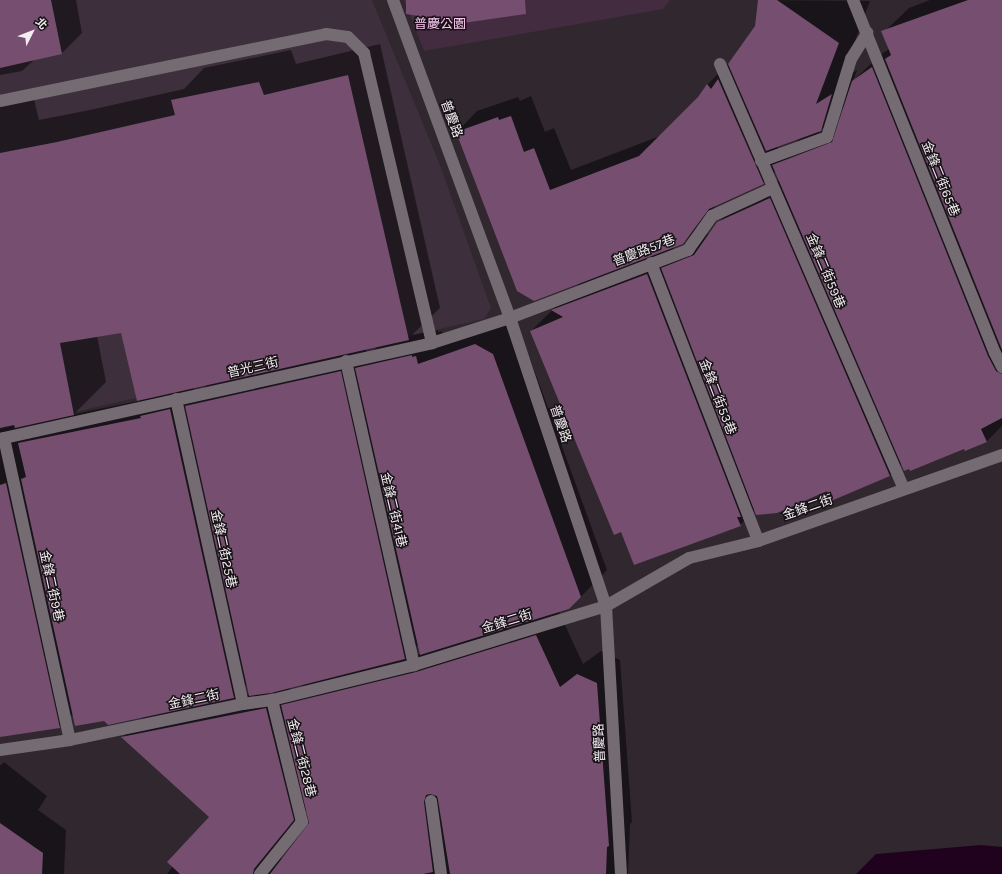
<!DOCTYPE html>
<meta charset="utf-8">
<style>
body{margin:0}
#map{position:relative;width:1002px;height:874px;overflow:hidden;background:#30272f;font-family:Karla,"Noto Sans TC",sans-serif}
div>[style]{position:absolute}
.built>*{inset:0;background:#3d2f3b}
.green>*{inset:0;background:#442c40}
.water>*{inset:0;background:#21021e}
.shadow>*{inset:0;background:#0007}
.building>*{inset:0;background:#764e6f}
.minor>*{height:12px;margin:-6px;padding:0 6px;transform-origin:6px;border-radius:6px;background:#756b73}
span{translate:-50% -50%;white-space:nowrap;text-align:center;line-height:1.15;-webkit-text-stroke:3px #161215;paint-order:stroke}
.park-label{font-size:13px;color:#fcc7f2}
.street-label{font-size:13px;color:#f3ecf1}
.north{position:absolute;left:12px;top:12px;width:40px;height:40px;-webkit-text-stroke:3px #161215;paint-order:stroke;rotate:48deg;font-size:11px;font-weight:700;line-height:16px;text-align:center;color:#f3ecf1}
.north::after{content:'';display:block;margin:auto;width:14px;height:18px;background:#f3ecf1;clip-path:polygon(50% 0,100% 100%,50% 72%,0 100%)}
</style>
<div id="map">
<div class="built">
<div style="clip-path:polygon(0 0,372px 0,440px 165px,491px 308px,484px 319px,0 429px)"></div>
</div>
<div class="green">
<div style="clip-path:polygon(404px 0,670px 0,663px 9px,424px 51px)"></div>
</div>
<div class="water">
<div style="clip-path:polygon(981px 845px,1002px 847px,1002px 874px,856px 874px,876px 854px)"></div>
</div>
<div class="shadow">
<div style="clip-path:polygon(0 0,76px 0,82px 33px,62px 53px,34px 60px,22px 71px,0 75px)"></div>
<div style="clip-path:polygon(evenodd,759px 0,870px 1px,840px 81px,857px 70px,853px 81px,879px 56px,889px 49px,883px 33px,909px 8px,930px 0,1002px 0,1002px 426px,986px 442px,902px 463px,890px 476px,831px 499px,827px 489px,755px 510px,740px 525px,622px 531px,531px 331px,581px 282px,457px 132px,477px 111px,518px 97px,520px 101px,531px 96px,545px 132px,554px 128px,571px 170px,660px 136px,699px 97px,708px 84px,728px 64px,729px 65px,756px 27px,759px 0,845px 106px,839px 125px,818px 133px,845px 106px,759px 0,801px 137px,781px 157px,777px 146px,801px 137px,759px 0,776px 171px,779px 180px,744px 196px,718px 223px,710px 233px,688px 242px,676px 255px,673px 247px,683px 243px,704px 222px,716px 205px,763px 183px,776px 171px)"></div>
<div style="clip-path:polygon(evenodd,380px 44px,440px 308px,412px 335px,438px 330px,438px 332px,442px 331px,444px 339px,501px 319px,519px 328px,607px 570px,569px 609px,559px 612px,583px 664px,601px 651px,620px 660px,632px 822px,630px 824px,628px 874px,167px 874px,211px 817px,123px 737px,144px 716px,104px 720px,73px 714px,59px 727px,0 736px,0 103px,33px 95px,39px 120px,90px 110px,184px 89px,204px 68px,291px 50px,296px 64px,380px 44px,122px 332px,138px 401px,74px 414px,106px 382px,97px 336px,122px 332px,380px 44px,378px 346px,367px 357px,366px 349px,378px 346px,380px 44px,208px 384px,195px 397px,193px 387px,208px 384px,380px 44px,418px 645px,420px 654px,405px 658px,418px 645px,380px 44px,305px 683px,292px 696px,290px 687px,305px 683px,380px 44px,247px 684px,249px 694px,234px 697px,247px 684px,380px 44px,307px 808px,310px 824px,282px 859px,276px 854px,277px 845px,307px 808px)"></div>
<div style="clip-path:polygon(4px 762px,47px 796px,38px 810px,66px 830px,64px 874px,0 874px,0 766px)"></div>
</div>
<div class="building">
<div style="clip-path:polygon(0 0,51px 0,62px 54px,0 68px)"></div>
<div style="clip-path:polygon(406px 0,525px 0,526px 14px,463px 23px,406px 14px)"></div>
<div style="clip-path:polygon(758px 0,777px 0,839px 43px,816px 104px,832px 94px,821px 131px,766px 151px,728px 64px,755px 26px)"></div>
<div style="clip-path:polygon(968px 0,1002px 0,1002px 350px,885px 59px,891px 55px,881px 31px)"></div>
<div style="clip-path:polygon(872px 67px,988px 356px,996px 371px,1002px 374px,1002px 418px,981px 429px,987px 442px,965px 451px,964px 449px,910px 471px,909px 469px,904px 471px,772px 165px,832px 142px,852px 81px)"></div>
<div style="clip-path:polygon(348px 75px,409px 340px,137px 401px,121px 333px,60px 343px,74px 415px,15px 428px,14px 425px,0 428px,0 153px,57px 142px,175px 115px,171px 100px,259px 82px,264px 95px)"></div>
<div style="clip-path:polygon(718px 79px,764px 184px,709px 209px,683px 244px,534px 301px,517px 291px,456px 132px,498px 117px,499px 120px,511px 116px,524px 152px,534px 148px,550px 190px,639px 156px,698px 97px,707px 84px,711px 89px)"></div>
<div style="clip-path:polygon(770px 198px,890px 476px,831px 501px,827px 491px,777px 513px,756px 515px,661px 268px,694px 255px,717px 222px)"></div>
<div style="clip-path:polygon(647px 274px,741px 517px,737px 517px,741px 526px,634px 565px,621px 532px,614px 535px,530px 331px,563px 317px,551px 310px)"></div>
<div style="clip-path:polygon(475px 344px,493px 354px,581px 597px,569px 609px,420px 655px,355px 368px,412px 355px,412px 357px,416px 356px,418px 364px)"></div>
<div style="clip-path:polygon(341px 371px,405px 659px,271px 693px,249px 696px,185px 406px)"></div>
<div style="clip-path:polygon(170px 409px,234px 698px,108px 725px,104px 721px,75px 726px,21px 479px,26px 477px,18px 443px,141px 418px,140px 416px)"></div>
<div style="clip-path:polygon(6px 483px,60px 728px,0 737px,0 485px)"></div>
<div style="clip-path:polygon(536px 635px,560px 687px,577px 674px,597px 683px,609px 846px,607px 847px,606px 874px,450px 874px,438px 800px,437px 796px,430px 794px,426px 795px,424px 802px,433px 872px,423px 874px,270px 874px,309px 823px,281px 705px,416px 672px)"></div>
<div style="clip-path:polygon(266px 708px,294px 820px,254px 869px,253px 874px,180px 874px,167px 862px,209px 817px,121px 737px)"></div>
<div style="clip-path:polygon(0 823px,43px 853px,42px 874px,0 874px)"></div>
</div>
<div class="minor">
<div style="left:393px;top:0;width:339px;rotate:69.8deg"></div>
<div style="left:510px;top:318px;width:304px;rotate:71.6deg"></div>
<div style="left:606px;top:606px;width:268px;rotate:86.8deg"></div>
<div style="left:853px;top:0;width:380px;rotate:68.1deg"></div>
<div style="left:995px;top:353px;width:16px;rotate:63deg"></div>
<div style="left:720px;top:64px;width:463px;rotate:66.6deg"></div>
<div style="left:0;top:101px;width:333px;rotate:-11.6deg"></div>
<div style="left:326px;top:34px;width:22px;rotate:8deg"></div>
<div style="left:348px;top:37px;width:23px;rotate:45deg"></div>
<div style="left:364px;top:53px;width:298px;rotate:76.8deg"></div>
<div style="left:761px;top:161px;width:70px;rotate:-20deg"></div>
<div style="left:827px;top:137px;width:82px;rotate:-72.9deg"></div>
<div style="left:851px;top:59px;width:31px;rotate:-58deg"></div>
<div style="left:651px;top:263px;width:298px;rotate:68.9deg"></div>
<div style="left:346px;top:361px;width:312px;rotate:77.4deg"></div>
<div style="left:176px;top:399px;width:312px;rotate:77.6deg"></div>
<div style="left:4px;top:438px;width:309px;rotate:77.7deg"></div>
<div style="left:0;top:439px;width:443px;rotate:-12.5deg"></div>
<div style="left:432px;top:343px;width:82px;rotate:-17.8deg"></div>
<div style="left:510px;top:318px;width:191px;rotate:-20.9deg"></div>
<div style="left:688px;top:250px;width:42px;rotate:-54.8deg"></div>
<div style="left:712px;top:216px;width:67px;rotate:-24.7deg"></div>
<div style="left:0;top:750px;width:71px;rotate:-8.1deg"></div>
<div style="left:70px;top:740px;width:177px;rotate:-11.8deg"></div>
<div style="left:243px;top:704px;width:29px;rotate:-8deg"></div>
<div style="left:272px;top:700px;width:146px;rotate:-13.8deg"></div>
<div style="left:414px;top:665px;width:201px;rotate:-17.1deg"></div>
<div style="left:606px;top:606px;width:96px;rotate:-30deg"></div>
<div style="left:689px;top:558px;width:71px;rotate:-13.8deg"></div>
<div style="left:758px;top:541px;width:259px;rotate:-19.4deg"></div>
<div style="left:431px;top:801px;width:74px;rotate:82.2deg"></div>
<div style="left:260px;top:874px;width:67px;rotate:-51.1deg"></div>
<div style="left:302px;top:822px;width:126px;rotate:-103.8deg"></div>
</div>
<div class="park-label">
<span style="left:440px;top:24px">普慶公園</span>
</div>
<div class="street-label">
<span style="left:451px;top:119px;rotate:70deg">普慶路</span>
<span style="left:940px;top:179px;rotate:68deg">金鋒二街65巷</span>
<span style="left:644px;top:251px;rotate:-21deg">普慶路57巷</span>
<span style="left:825px;top:271px;rotate:67deg">金鋒二街59巷</span>
<span style="left:253px;top:368px;rotate:-13deg">普光三街</span>
<span style="left:717px;top:397px;rotate:69deg">金鋒二街53巷</span>
<span style="left:560px;top:424px;rotate:71deg">普慶路</span>
<span style="left:808px;top:508px;rotate:-19deg">金鋒二街</span>
<span style="left:393px;top:510px;rotate:77deg">金鋒二街41巷</span>
<span style="left:223px;top:549px;rotate:78deg">金鋒二街25巷</span>
<span style="left:51px;top:586px;rotate:78deg">金鋒二街9巷</span>
<span style="left:507px;top:622px;rotate:-17deg">金鋒二街</span>
<span style="left:194px;top:700px;rotate:-12deg">金鋒二街</span>
<span style="left:600px;top:743px;rotate:-93deg">普慶路</span>
<span style="left:301px;top:758px;rotate:76deg">金鋒二街28巷</span>
</div>
<div class="north">北</div>
</div>
